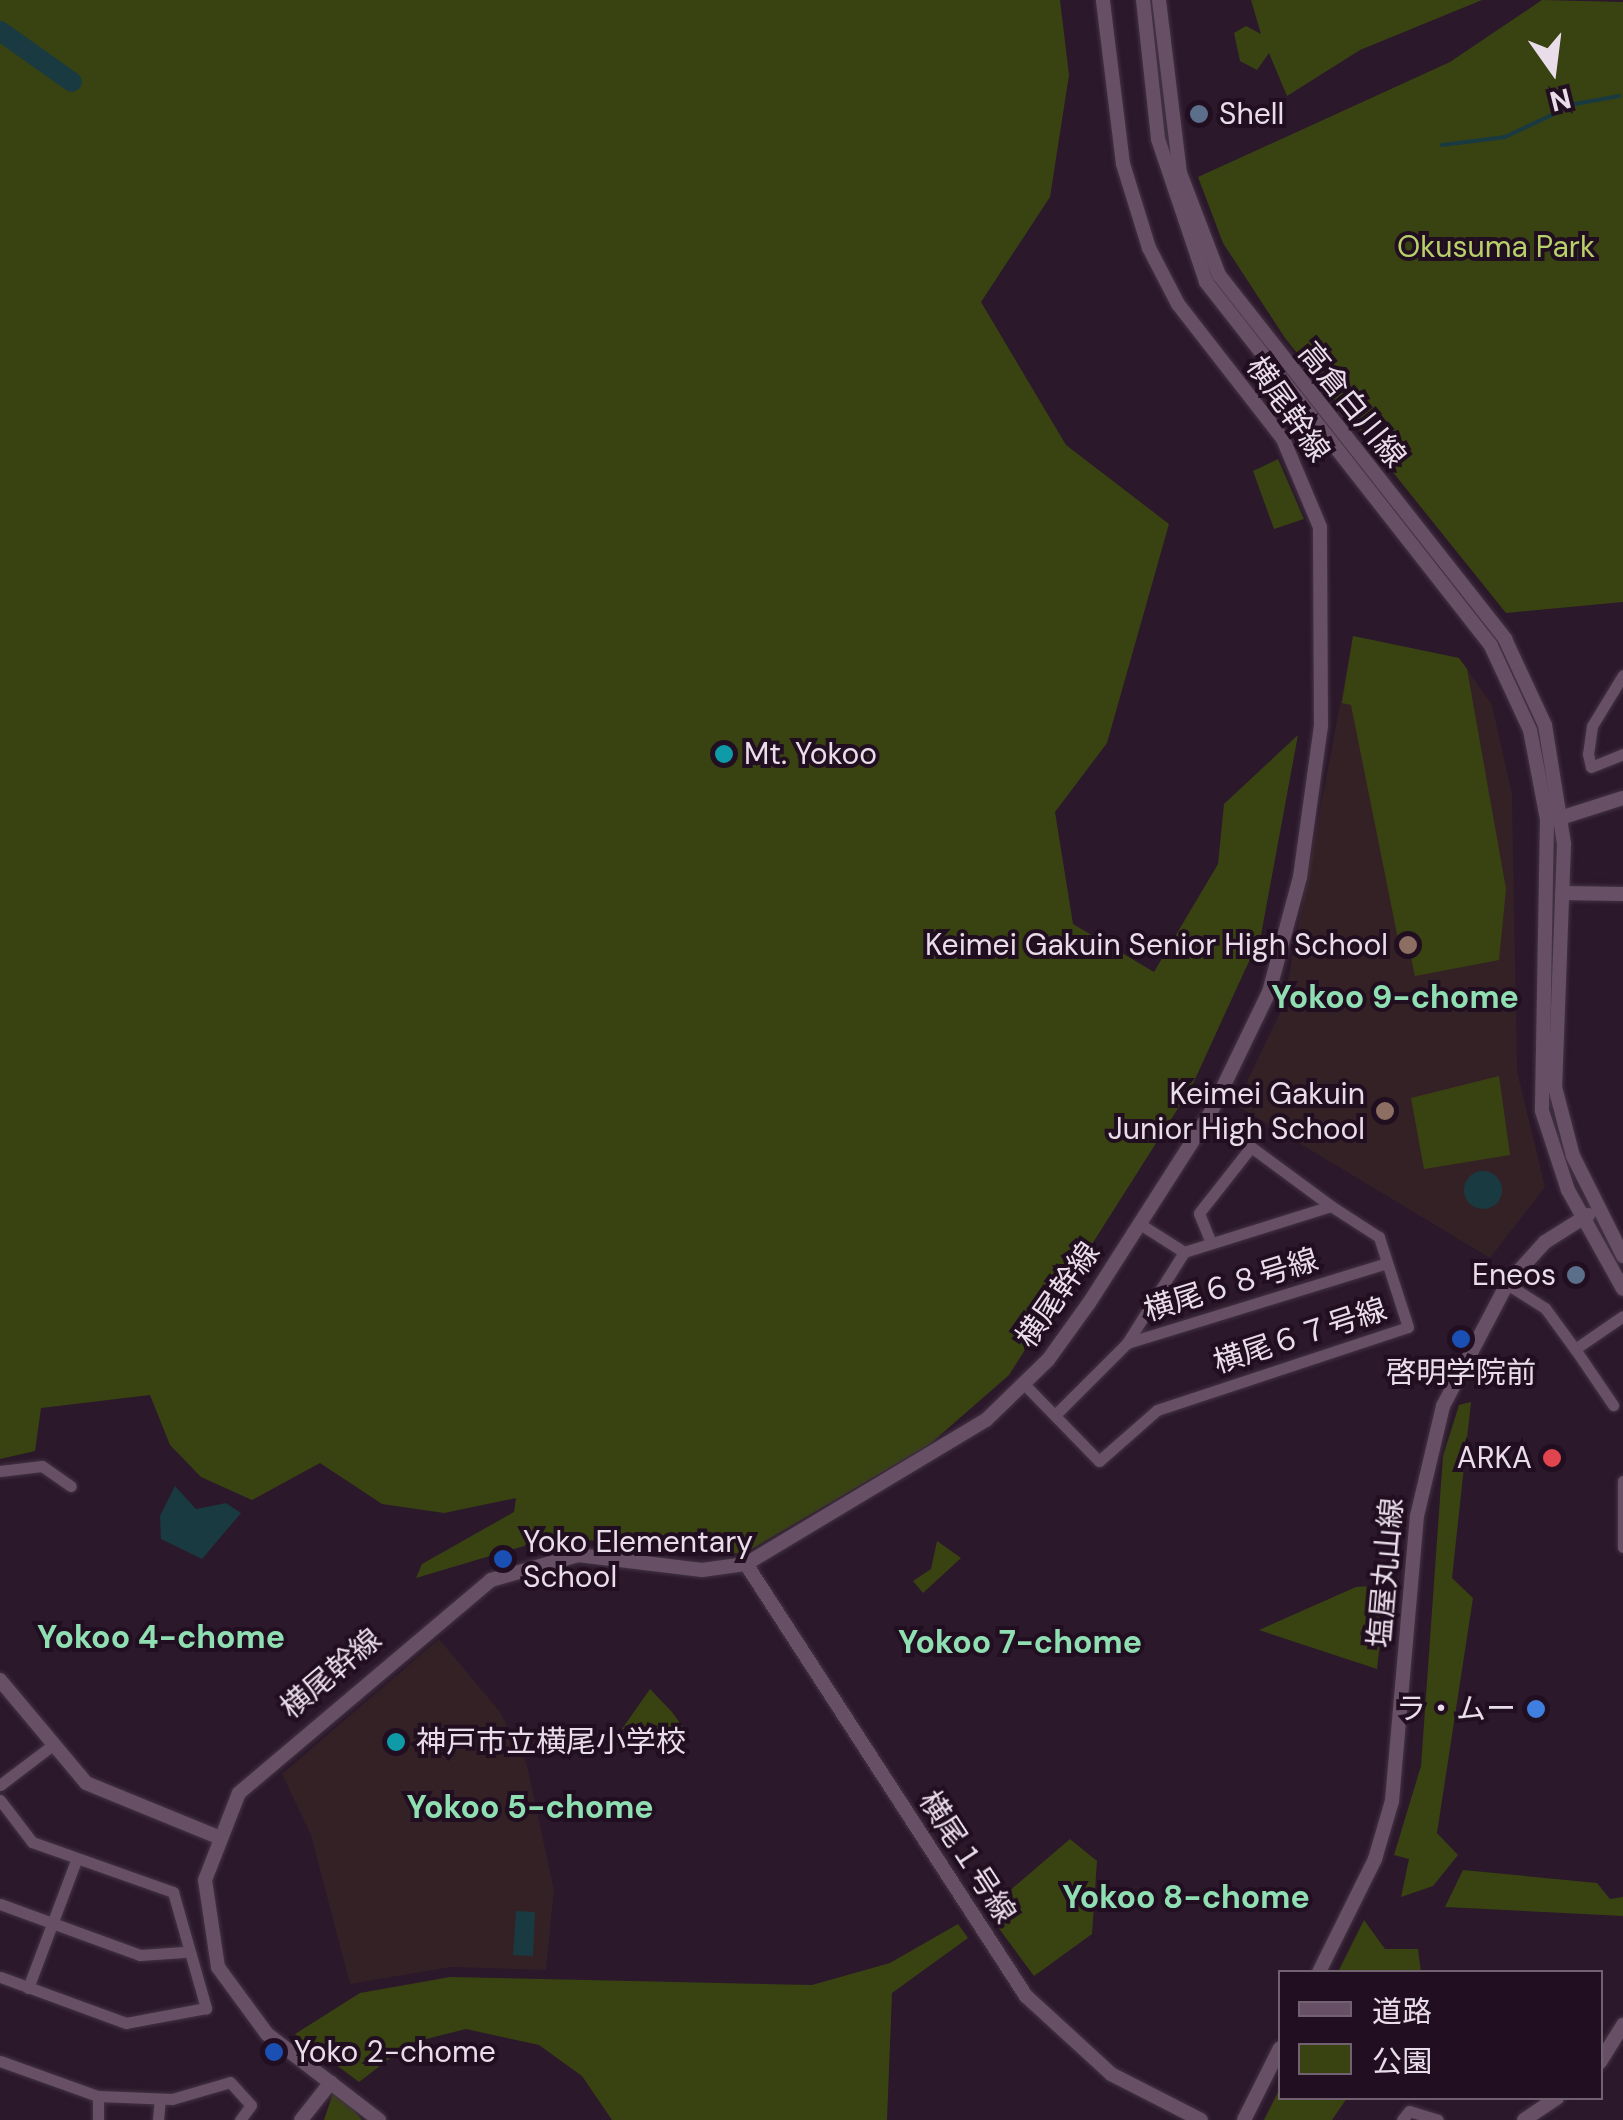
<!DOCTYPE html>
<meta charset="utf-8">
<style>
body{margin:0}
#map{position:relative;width:1623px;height:2120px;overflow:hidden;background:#2b182b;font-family:"DM Sans","Noto Sans JP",sans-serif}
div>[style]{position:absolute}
.education>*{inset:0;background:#342125}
.green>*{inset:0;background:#394312}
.water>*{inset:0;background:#1a3a41}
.round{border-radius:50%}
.stream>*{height:4px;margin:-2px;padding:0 2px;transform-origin:2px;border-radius:2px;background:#1a3a41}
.river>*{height:20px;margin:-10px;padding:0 10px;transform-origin:10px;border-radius:10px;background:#1a3a41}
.roads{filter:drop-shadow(0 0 2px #423342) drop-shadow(0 0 2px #423342)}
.minor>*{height:11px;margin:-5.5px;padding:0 5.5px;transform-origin:5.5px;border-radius:5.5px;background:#675066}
.tertiary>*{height:14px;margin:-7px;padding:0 7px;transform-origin:7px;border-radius:7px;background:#675066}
.dots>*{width:28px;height:28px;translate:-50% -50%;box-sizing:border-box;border:5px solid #210f21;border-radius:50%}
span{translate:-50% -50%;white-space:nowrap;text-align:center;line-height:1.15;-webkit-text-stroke:8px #210f21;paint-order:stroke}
.poi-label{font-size:30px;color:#eaddea}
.left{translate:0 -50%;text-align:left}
.right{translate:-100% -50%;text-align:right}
.park-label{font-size:30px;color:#b8cf6a}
.street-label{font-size:30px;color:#eaddea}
.neighbourhood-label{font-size:32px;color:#8fdfb3;font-weight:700}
.legend{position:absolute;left:1278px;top:1970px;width:325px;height:130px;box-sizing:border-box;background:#210f21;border:2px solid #716171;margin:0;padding:12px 18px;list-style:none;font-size:30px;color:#eaddea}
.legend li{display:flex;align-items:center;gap:20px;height:50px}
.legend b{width:50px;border:2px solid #716171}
.north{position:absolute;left:1503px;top:20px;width:100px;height:100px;-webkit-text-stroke:8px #210f21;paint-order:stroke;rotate:166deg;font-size:28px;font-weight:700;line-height:40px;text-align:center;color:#eaddea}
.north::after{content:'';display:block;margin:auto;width:35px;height:45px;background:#eaddea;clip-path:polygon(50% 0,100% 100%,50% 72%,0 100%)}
</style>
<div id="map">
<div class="education">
<div style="clip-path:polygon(1353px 636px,1459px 658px,1492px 705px,1512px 794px,1517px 1071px,1545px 1187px,1490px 1258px,1236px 1105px,1283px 1006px)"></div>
<div style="clip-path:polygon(439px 1639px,500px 1712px,527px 1765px,554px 1890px,546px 1970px,451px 1967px,350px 1984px,311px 1835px,282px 1774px)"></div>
</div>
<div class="green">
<div style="clip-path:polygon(0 0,1060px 0,1069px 75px,1050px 197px,981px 302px,1066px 445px,1169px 524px,1107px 743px,1055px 812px,1073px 924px,1154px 972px,1218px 864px,1224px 804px,1298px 735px,1261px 935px,1191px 1088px,1009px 1375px,930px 1444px,743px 1554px,554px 1537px,416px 1578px,422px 1564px,514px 1512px,516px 1498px,444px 1513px,382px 1504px,320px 1463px,252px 1500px,201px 1477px,170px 1445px,150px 1395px,41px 1408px,35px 1451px,0 1459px)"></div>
<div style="clip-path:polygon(1251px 0,1482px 0,1360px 50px,1287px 96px,1269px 53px,1257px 70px,1240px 61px,1234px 33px,1246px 26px,1261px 34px)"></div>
<div style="clip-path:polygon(1542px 0,1623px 2px,1623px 602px,1506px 613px,1285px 338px,1223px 243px,1198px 177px,1450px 62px)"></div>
<div style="clip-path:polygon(1278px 459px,1304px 519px,1274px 529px,1253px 471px)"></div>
<div style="clip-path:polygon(1353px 636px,1459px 658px,1467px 669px,1506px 889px,1499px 960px,1415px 976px,1410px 953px,1401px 954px,1351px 705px,1342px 703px)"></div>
<div style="clip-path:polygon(1499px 1076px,1510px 1155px,1424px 1169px,1411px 1098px)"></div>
<div style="clip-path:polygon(1471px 1402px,1452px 1578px,1473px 1598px,1437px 1833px,1458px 1855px,1433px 1886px,1401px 1897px,1409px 1859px,1394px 1855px,1421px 1766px,1443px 1456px,1459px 1405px)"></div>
<div style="clip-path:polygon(937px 1541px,961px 1558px,923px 1593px,913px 1581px,931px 1569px)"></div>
<div style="clip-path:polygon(1386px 1585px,1377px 1669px,1259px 1630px,1356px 1587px)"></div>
<div style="clip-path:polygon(650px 1689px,672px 1712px,685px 1730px,622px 1729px)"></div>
<div style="clip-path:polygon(1070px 1839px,1097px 1861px,1092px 1934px,1034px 1976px,986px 1911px)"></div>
<div style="clip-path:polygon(1463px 1870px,1597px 1883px,1610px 1899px,1623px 1897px,1623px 1916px,1445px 1907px)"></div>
<div style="clip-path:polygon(1364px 1920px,1385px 1949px,1418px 1949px,1421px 1972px,1338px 1972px)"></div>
<div style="clip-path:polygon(958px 1924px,968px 1938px,892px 1993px,887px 2120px,612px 2120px,582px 2076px,539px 2045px,466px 2029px,410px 2043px,359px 2082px,295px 2034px,360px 1993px,450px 1977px,812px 1985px,890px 1963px)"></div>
<div style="clip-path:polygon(1280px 2088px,1280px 2098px,1347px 2098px,1332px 2120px,1264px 2120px)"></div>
<div style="clip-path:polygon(333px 2093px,353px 2109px,362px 2120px,324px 2120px)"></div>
</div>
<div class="water">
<div class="round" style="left:1464px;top:1171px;width:38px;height:38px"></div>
<div style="clip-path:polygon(175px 1486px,196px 1509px,226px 1503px,241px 1513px,202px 1559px,161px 1539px,160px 1516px)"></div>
<div style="clip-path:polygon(516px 1911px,535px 1912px,533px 1956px,513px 1955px)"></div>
</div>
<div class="stream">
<div style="left:1442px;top:145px;width:64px;rotate:-7.2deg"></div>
<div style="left:1505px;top:137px;width:77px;rotate:-25.2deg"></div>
<div style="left:1575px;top:104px;width:45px;rotate:-10.3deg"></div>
</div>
<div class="river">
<div style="left:0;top:31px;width:88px;rotate:35.3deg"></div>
</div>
<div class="roads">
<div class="minor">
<div style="left:1623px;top:675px;width:60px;rotate:121.3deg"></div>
<div style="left:1592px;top:726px;width:28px;rotate:98deg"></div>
<div style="left:1588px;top:754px;width:13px;rotate:77deg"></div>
<div style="left:1591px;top:767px;width:35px;rotate:-22deg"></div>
<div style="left:1211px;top:1243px;width:32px;rotate:-112deg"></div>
<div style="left:1199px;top:1213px;width:84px;rotate:-51.8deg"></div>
<div style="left:1251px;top:1147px;width:99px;rotate:36.4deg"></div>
<div style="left:1507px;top:1284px;width:45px;rotate:32.3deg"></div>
<div style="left:1545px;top:1308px;width:51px;rotate:53.8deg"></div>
<div style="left:1575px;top:1349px;width:58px;rotate:-34.5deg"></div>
<div style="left:1127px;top:1343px;width:107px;rotate:-57.9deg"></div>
<div style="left:1575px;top:1349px;width:68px;rotate:55.8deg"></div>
<div style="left:1025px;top:1385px;width:106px;rotate:45.8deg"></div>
<div style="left:1099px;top:1461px;width:77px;rotate:-41.3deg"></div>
<div style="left:1157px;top:1410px;width:264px;rotate:-18.3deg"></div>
<div style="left:1408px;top:1327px;width:95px;rotate:-107.9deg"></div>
<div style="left:1379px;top:1237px;width:57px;rotate:-147.1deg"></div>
<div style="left:1331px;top:1206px;width:154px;rotate:162.6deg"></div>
<div style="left:1184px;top:1252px;width:52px;rotate:-147.5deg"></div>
<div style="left:1056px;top:1414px;width:100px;rotate:-45deg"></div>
<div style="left:1127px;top:1343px;width:272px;rotate:-17.1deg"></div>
<div style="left:0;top:1471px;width:42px;rotate:-6.8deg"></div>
<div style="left:42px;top:1466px;width:35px;rotate:35deg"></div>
<div style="left:1623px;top:1481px;width:66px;rotate:90deg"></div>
<div style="left:0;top:1785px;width:63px;rotate:-37.2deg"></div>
<div style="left:0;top:1800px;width:53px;rotate:52.7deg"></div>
<div style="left:32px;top:1842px;width:150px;rotate:19.5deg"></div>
<div style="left:173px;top:1892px;width:121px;rotate:74.1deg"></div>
<div style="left:206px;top:2008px;width:81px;rotate:169.4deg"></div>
<div style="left:126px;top:2023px;width:134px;rotate:-159.9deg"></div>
<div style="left:0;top:1904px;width:149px;rotate:20deg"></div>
<div style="left:140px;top:1955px;width:44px;rotate:-3.9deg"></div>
<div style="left:28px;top:1988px;width:134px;rotate:-69.4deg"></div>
<div style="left:0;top:2061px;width:104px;rotate:19.7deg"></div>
<div style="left:98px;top:2096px;width:74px;rotate:2.3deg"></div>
<div style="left:172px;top:2099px;width:60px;rotate:-16.3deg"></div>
<div style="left:230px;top:2082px;width:31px;rotate:48deg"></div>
<div style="left:251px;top:2105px;width:19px;rotate:126deg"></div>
<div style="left:98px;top:2120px;width:24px;rotate:-90deg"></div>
<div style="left:158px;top:2120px;width:21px;rotate:-85deg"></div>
<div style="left:1402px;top:2120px;width:11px;rotate:-52deg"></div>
<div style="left:1409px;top:2111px;width:30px;rotate:17deg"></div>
</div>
<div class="tertiary">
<div style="left:1143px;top:0;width:140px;rotate:83.8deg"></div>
<div style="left:1158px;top:139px;width:151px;rotate:71.4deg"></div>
<div style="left:1206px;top:282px;width:462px;rotate:51.9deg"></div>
<div style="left:1491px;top:646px;width:93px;rotate:65.1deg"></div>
<div style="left:1530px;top:730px;width:91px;rotate:79.2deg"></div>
<div style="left:1547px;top:819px;width:292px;rotate:91deg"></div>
<div style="left:1542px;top:1111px;width:83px;rotate:71.8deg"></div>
<div style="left:1568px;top:1190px;width:113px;rotate:60.9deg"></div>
<div style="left:1159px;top:0;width:174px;rotate:83.1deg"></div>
<div style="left:1180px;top:173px;width:109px;rotate:69.1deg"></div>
<div style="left:1219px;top:275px;width:463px;rotate:51.8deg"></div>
<div style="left:1505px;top:639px;width:95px;rotate:65.1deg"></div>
<div style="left:1545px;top:725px;width:121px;rotate:80.9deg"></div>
<div style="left:1564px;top:844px;width:243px;rotate:92.1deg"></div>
<div style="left:1555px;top:1087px;width:71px;rotate:75.4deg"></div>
<div style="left:1573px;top:1156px;width:112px;rotate:63.4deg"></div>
<div style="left:1557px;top:819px;width:69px;rotate:-17.7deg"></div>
<div style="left:1562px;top:893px;width:61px;rotate:0.9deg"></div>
<div style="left:746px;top:1564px;width:515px;rotate:57.05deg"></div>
<div style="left:1026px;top:1996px;width:115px;rotate:42.5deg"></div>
<div style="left:1111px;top:2074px;width:101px;rotate:27.1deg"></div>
<div style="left:0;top:1680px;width:134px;rotate:50.1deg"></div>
<div style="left:86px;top:1783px;width:140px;rotate:22.2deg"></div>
<div style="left:1319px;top:1972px;width:126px;rotate:-63.6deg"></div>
<div style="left:1375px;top:1859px;width:60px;rotate:-73.7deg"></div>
<div style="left:1392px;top:1801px;width:286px;rotate:-85deg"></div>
<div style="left:1417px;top:1516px;width:113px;rotate:-76.7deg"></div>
<div style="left:1443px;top:1406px;width:138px;rotate:-62.3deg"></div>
<div style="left:1507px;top:1284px;width:57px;rotate:-47.9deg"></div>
<div style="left:1545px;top:1242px;width:51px;rotate:-32.1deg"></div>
<div style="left:1600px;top:2062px;width:44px;rotate:-58.1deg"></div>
<div style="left:301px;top:2120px;width:48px;rotate:-51.7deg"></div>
<div style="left:379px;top:2120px;width:141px;rotate:-142.5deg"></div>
<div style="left:267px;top:2034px;width:83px;rotate:-126.2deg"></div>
<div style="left:218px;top:1967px;width:88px;rotate:-98.5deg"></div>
<div style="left:205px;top:1880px;width:93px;rotate:-68.7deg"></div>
<div style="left:239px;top:1793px;width:330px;rotate:-40.2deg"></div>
<div style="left:491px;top:1580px;width:91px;rotate:-16deg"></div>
<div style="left:578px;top:1555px;width:125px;rotate:6.9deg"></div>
<div style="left:702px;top:1570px;width:44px;rotate:-7.8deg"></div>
<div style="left:746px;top:1564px;width:280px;rotate:-31deg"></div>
<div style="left:986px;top:1420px;width:86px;rotate:-44.1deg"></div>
<div style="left:1048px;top:1360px;width:70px;rotate:-54.3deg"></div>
<div style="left:1089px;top:1303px;width:227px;rotate:-57.4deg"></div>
<div style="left:1211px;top:1112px;width:133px;rotate:-64.2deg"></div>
<div style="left:1269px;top:992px;width:119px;rotate:-74.9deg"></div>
<div style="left:1300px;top:877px;width:152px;rotate:-82.1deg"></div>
<div style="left:1321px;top:726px;width:199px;rotate:-90.3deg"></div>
<div style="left:1320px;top:527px;width:95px;rotate:-112.8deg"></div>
<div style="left:1283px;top:439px;width:171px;rotate:-127.9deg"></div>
<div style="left:1178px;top:304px;width:63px;rotate:-117.4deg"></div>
<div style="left:1149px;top:248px;width:88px;rotate:-107.2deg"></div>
<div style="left:1123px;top:164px;width:165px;rotate:-97deg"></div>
<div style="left:1244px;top:2120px;width:80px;rotate:-63.4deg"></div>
<div style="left:1524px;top:2120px;width:40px;rotate:-34deg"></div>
</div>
</div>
<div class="dots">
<div style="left:1199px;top:114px;background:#5c6f8a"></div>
<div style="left:724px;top:754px;background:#0f9aa8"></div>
<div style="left:1408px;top:945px;background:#8d6e63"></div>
<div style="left:1385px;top:1111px;background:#8d6e63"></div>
<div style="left:1576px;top:1275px;background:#5c6f8a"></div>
<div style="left:1461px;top:1339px;background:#1a4fb4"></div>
<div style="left:1552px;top:1458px;background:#e0444e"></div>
<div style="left:503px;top:1559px;background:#1a4fb4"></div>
<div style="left:1536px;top:1709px;background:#3f7fe0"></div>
<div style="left:396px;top:1742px;background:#0f9aa8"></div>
<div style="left:274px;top:2052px;background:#1a4fb4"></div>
</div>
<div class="poi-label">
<span class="left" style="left:1219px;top:114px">Shell</span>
<span class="left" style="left:744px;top:754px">Mt. Yokoo</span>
<span class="right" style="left:1388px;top:945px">Keimei Gakuin Senior High School</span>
<span class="right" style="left:1365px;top:1111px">Keimei Gakuin<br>Junior High School</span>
<span class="right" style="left:1556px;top:1275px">Eneos</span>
<span style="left:1461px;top:1373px">啓明学院前</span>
<span class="right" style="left:1532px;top:1458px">ARKA</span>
<span class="left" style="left:523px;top:1559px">Yoko Elementary<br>School</span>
<span class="right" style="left:1516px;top:1709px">ラ・ムー</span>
<span class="left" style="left:416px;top:1742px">神戸市立横尾小学校</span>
<span class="left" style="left:294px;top:2052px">Yoko 2-chome</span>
</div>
<div class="park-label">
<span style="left:1496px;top:247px">Okusuma Park</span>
</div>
<div class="street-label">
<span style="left:1352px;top:405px;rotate:51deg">高倉白川線</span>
<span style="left:1288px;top:409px;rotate:55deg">横尾幹線</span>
<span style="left:1231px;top:1285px;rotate:-17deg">横尾６８号線</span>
<span style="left:1058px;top:1295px;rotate:-55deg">横尾幹線</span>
<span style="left:1300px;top:1336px;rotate:-18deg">横尾６７号線</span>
<span style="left:1386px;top:1573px;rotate:-85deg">塩屋丸山線</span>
<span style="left:331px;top:1674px;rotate:-40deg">横尾幹線</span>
<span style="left:967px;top:1857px;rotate:57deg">横尾１号線</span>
</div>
<div class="neighbourhood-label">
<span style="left:1395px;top:997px">Yokoo 9-chome</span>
<span style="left:161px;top:1637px">Yokoo 4-chome</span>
<span style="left:1020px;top:1642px">Yokoo 7-chome</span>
<span style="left:530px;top:1807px">Yokoo 5-chome</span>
<span style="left:1186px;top:1897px">Yokoo 8-chome</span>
</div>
<ul class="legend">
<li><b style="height:12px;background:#675066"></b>道路</li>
<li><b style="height:28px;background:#394312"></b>公園</li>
</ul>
<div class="north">N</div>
</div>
